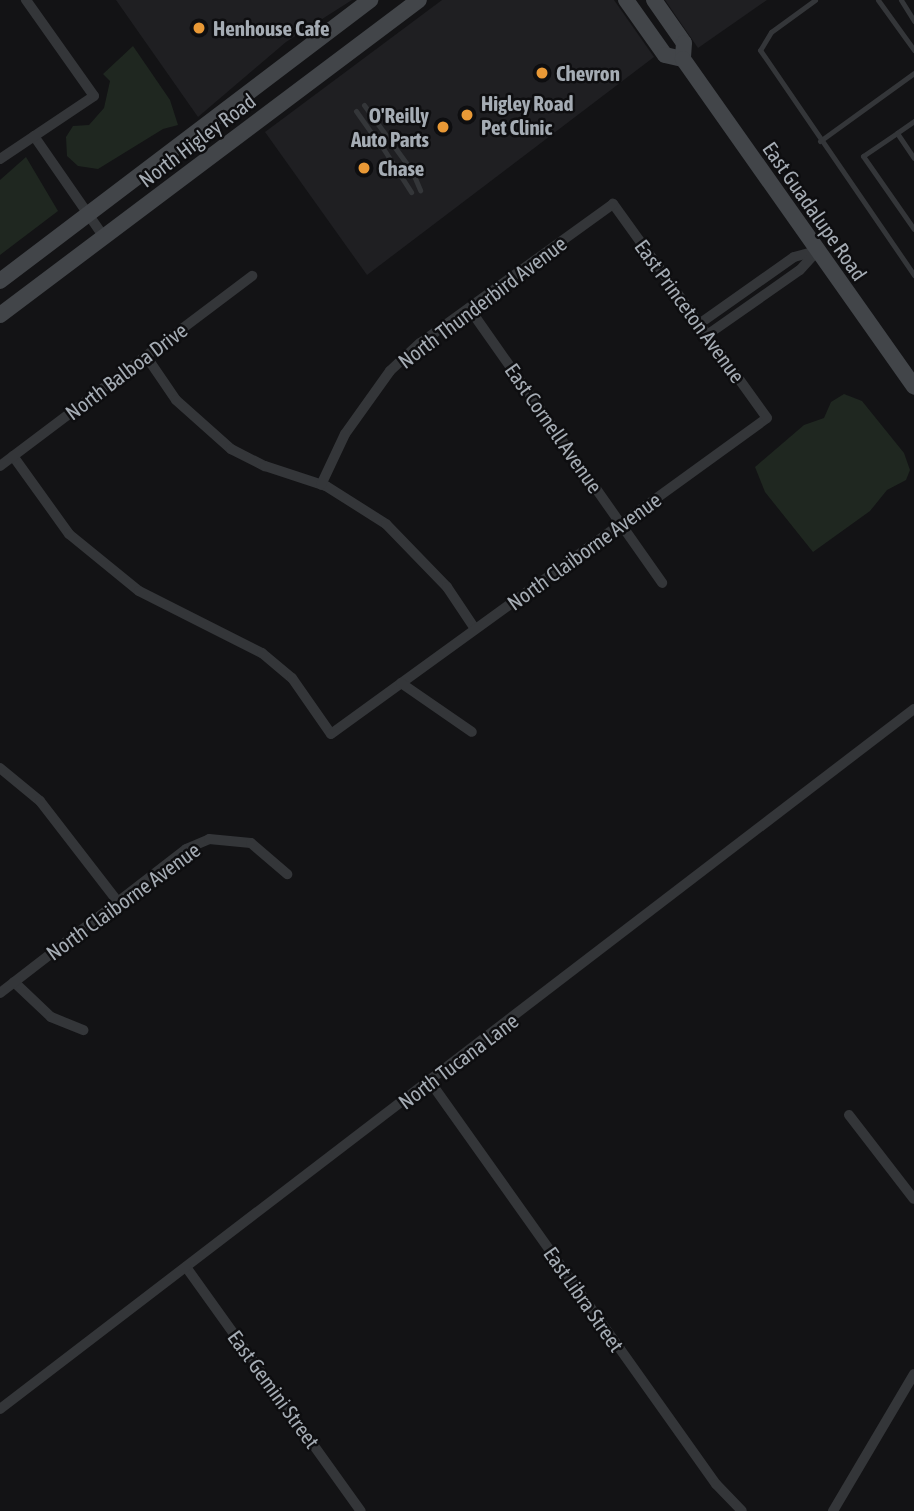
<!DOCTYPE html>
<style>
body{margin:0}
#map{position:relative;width:914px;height:1511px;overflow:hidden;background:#131315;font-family:"Asap Condensed",sans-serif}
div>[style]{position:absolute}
.built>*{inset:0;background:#1f1f22}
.green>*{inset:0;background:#1f2720}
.service>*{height:5px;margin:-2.5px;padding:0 2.5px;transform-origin:2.5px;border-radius:2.5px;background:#343639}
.minor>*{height:10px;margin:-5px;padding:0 5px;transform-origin:5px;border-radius:5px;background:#343639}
.secondary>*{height:16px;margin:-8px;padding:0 8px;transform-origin:8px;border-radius:8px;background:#424549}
.dots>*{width:19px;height:19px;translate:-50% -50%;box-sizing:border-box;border:4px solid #0e0e10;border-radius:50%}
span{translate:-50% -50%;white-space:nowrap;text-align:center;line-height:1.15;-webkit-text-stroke:5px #0e0e10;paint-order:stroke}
.poi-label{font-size:21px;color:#a5acb4;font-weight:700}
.left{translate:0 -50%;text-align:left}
.right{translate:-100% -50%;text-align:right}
.street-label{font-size:21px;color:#a5acb4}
</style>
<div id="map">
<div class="built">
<div style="clip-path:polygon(116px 0,352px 0,286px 42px,198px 117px)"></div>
<div style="clip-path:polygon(442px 0,614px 0,654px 57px,367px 275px,265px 132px)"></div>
<div style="clip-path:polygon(665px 0,767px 0,698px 48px)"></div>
</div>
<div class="green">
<div style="clip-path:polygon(133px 46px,170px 100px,178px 125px,163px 129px,98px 169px,78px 166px,67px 156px,66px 137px,73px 126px,89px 125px,104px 108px,110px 81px,103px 74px)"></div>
<div style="clip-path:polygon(26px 157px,58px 211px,0 255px,0 180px)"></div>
<div style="clip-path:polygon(844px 394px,862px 401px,904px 453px,910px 470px,906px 480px,887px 490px,870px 511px,813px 552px,765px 492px,755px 467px,804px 425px,824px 418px,831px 402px)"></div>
</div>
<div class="service">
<div style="left:815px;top:0;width:54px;rotate:144deg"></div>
<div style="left:771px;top:32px;width:21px;rotate:121deg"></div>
<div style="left:760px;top:50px;width:273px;rotate:55.6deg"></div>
<div style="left:878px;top:0;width:62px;rotate:54.2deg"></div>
<div style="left:901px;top:0;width:25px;rotate:58deg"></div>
<div style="left:364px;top:105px;width:82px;rotate:54deg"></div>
<div style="left:412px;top:171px;width:21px;rotate:67deg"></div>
<div style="left:356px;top:111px;width:28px;rotate:55deg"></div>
<div style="left:914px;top:121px;width:21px;rotate:145deg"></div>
<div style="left:897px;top:133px;width:30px;rotate:56deg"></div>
<div style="left:897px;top:133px;width:41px;rotate:145.9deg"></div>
<div style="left:863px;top:156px;width:89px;rotate:55.1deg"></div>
<div style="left:820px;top:141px;width:116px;rotate:-35.9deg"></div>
<div style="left:381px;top:145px;width:56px;rotate:57.4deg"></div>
</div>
<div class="minor">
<div style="left:34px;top:136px;width:123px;rotate:55.3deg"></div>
<div style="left:0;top:159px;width:113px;rotate:-33.8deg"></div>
<div style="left:94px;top:96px;width:118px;rotate:-125.3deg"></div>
<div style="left:469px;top:308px;width:336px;rotate:54.9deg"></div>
<div style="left:699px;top:324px;width:116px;rotate:-35.2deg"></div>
<div style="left:794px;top:257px;width:24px;rotate:-15deg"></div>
<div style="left:707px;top:335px;width:113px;rotate:-35deg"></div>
<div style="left:800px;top:270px;width:24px;rotate:-48deg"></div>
<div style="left:146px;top:356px;width:53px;rotate:55.7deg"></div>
<div style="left:176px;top:400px;width:74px;rotate:41.7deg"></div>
<div style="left:231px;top:449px;width:38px;rotate:27deg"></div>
<div style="left:265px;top:466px;width:64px;rotate:18.2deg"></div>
<div style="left:326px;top:486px;width:71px;rotate:32.3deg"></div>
<div style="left:386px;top:524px;width:88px;rotate:45.9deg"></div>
<div style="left:447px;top:587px;width:50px;rotate:56.3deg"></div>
<div style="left:13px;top:456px;width:96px;rotate:54.3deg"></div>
<div style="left:69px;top:534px;width:90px;rotate:39.2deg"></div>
<div style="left:139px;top:591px;width:138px;rotate:26.8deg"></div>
<div style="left:262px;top:653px;width:39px;rotate:40deg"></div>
<div style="left:292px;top:678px;width:68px;rotate:55.1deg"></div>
<div style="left:331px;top:734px;width:538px;rotate:-35.93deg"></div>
<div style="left:767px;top:418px;width:264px;rotate:-125.7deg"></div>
<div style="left:613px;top:204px;width:238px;rotate:144.2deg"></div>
<div style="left:420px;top:343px;width:41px;rotate:137deg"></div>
<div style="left:390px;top:371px;width:77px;rotate:125.5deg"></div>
<div style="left:345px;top:434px;width:56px;rotate:115.2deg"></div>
<div style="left:0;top:466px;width:316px;rotate:-37deg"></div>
<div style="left:401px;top:683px;width:86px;rotate:34.6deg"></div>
<div style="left:0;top:768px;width:52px;rotate:39.5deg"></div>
<div style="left:40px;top:801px;width:128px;rotate:52.3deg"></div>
<div style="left:14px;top:982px;width:51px;rotate:43.4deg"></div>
<div style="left:51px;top:1017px;width:35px;rotate:22deg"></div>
<div style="left:0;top:993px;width:235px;rotate:-37.7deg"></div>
<div style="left:186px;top:849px;width:25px;rotate:-23deg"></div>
<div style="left:209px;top:839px;width:42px;rotate:5.4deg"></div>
<div style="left:251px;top:843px;width:48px;rotate:40.7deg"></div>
<div style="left:431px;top:1083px;width:492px;rotate:54.6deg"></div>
<div style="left:716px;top:1484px;width:37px;rotate:46deg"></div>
<div style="left:849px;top:1115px;width:106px;rotate:52.3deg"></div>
<div style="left:186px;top:1267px;width:300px;rotate:54.4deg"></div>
<div style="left:0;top:1409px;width:1151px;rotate:-37.45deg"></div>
<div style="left:833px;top:1511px;width:159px;rotate:-59.4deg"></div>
</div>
<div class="secondary">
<div style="left:626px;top:0;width:67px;rotate:54.7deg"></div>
<div style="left:665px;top:55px;width:18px;rotate:13deg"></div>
<div style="left:654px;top:0;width:52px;rotate:55.1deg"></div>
<div style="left:684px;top:43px;width:16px;rotate:94deg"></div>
<div style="left:683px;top:59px;width:401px;rotate:54.8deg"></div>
<div style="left:0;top:281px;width:465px;rotate:-37.2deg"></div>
<div style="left:0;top:315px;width:524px;rotate:-36.94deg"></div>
</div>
<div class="dots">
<div style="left:199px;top:28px;background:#e99936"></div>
<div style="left:542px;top:73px;background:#e99936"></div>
<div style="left:467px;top:115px;background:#e99936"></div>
<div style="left:443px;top:127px;background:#e99936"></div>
<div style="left:364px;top:168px;background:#e99936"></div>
</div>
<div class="poi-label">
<span class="left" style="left:213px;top:28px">Henhouse Cafe</span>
<span class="left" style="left:556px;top:73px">Chevron</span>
<span class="left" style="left:481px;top:115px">Higley Road<br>Pet Clinic</span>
<span class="right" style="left:429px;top:127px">O'Reilly<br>Auto Parts</span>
<span class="left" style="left:378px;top:168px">Chase</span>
</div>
<div class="street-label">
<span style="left:197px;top:140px;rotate:-37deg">North Higley Road</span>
<span style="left:815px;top:211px;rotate:55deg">East Guadalupe Road</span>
<span style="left:482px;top:302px;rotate:-37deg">North Thunderbird Avenue</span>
<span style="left:690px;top:311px;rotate:54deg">East Princeton Avenue</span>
<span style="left:126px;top:371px;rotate:-37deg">North Balboa Drive</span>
<span style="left:554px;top:428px;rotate:55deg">East Cornell Avenue</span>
<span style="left:584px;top:551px;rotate:-36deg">North Claiborne Avenue</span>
<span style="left:123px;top:901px;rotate:-36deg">North Claiborne Avenue</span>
<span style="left:458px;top:1061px;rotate:-37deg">North Tucana Lane</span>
<span style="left:584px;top:1299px;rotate:55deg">East Libra Street</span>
<span style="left:274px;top:1389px;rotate:54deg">East Gemini Street</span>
</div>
</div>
